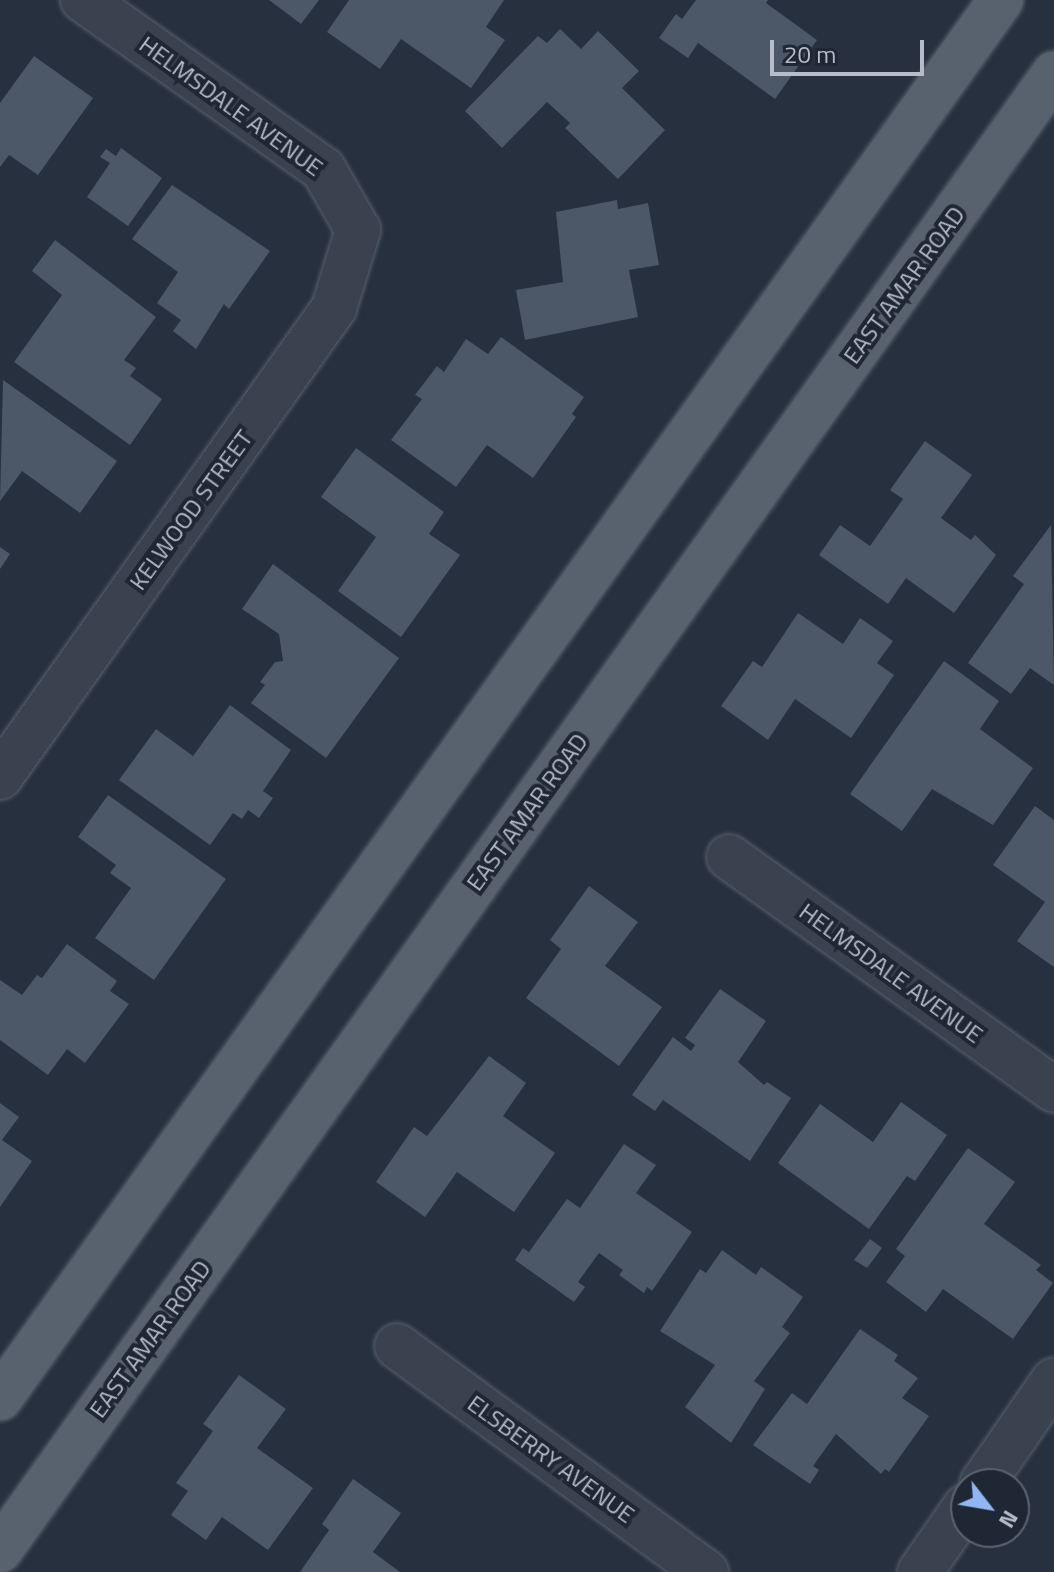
<!DOCTYPE html>
<style>
body{margin:0}
#map{position:relative;width:1054px;height:1572px;overflow:hidden;background:#26303f;font-family:"Titillium Web",sans-serif}
div>[style]{position:absolute}
.building>*{inset:0;background:#4c5767}
.roads{filter:drop-shadow(0 0 2px #58606c) drop-shadow(0 0 2px #58606c)}
.minor>*{height:44px;margin:-22px;padding:0 22px;transform-origin:22px;border-radius:22px;background:#3a424f}
.major>*{height:44px;margin:-22px;padding:0 22px;transform-origin:22px;border-radius:22px;background:#58616e}
span{translate:-50% -50%;white-space:nowrap;text-align:center;line-height:1.15;-webkit-text-stroke:8px #1f2734;paint-order:stroke}
.street-label{font-size:24px;color:#b6bdc9}
.north{position:absolute;left:950px;top:1468px;width:80px;height:80px;box-sizing:border-box;background:#1f2734;border:2px solid #5b6370;border-radius:50%;rotate:121deg;font-size:22px;font-weight:700;line-height:32px;text-align:center;color:#b6bdc9}
.north::after{content:'';display:block;margin:auto;width:28px;height:36px;background:#91b6f4;clip-path:polygon(50% 0,100% 100%,50% 72%,0 100%)}
.scale{position:absolute;left:770px;top:40px;width:154px;height:36px;box-sizing:border-box;border:4px solid #b6bdc9;border-top:0;padding-left:10px;font-size:24px;line-height:28px;white-space:nowrap;color:#b6bdc9;-webkit-text-stroke:6px #1f2734;paint-order:stroke}
</style>
<div id="map">
<div class="building">
<div style="clip-path:polygon(269px 0,319px 0,301px 24px)"></div>
<div style="clip-path:polygon(349px 0,504px 0,486px 27px,505px 40px,471px 88px,401px 39px,380px 69px,327px 32px)"></div>
<div style="clip-path:polygon(696px 0,768px 0,766px 3px,817px 40px,775px 99px,698px 43px,688px 58px,659px 38px,676px 14px,682px 19px)"></div>
<div style="clip-path:polygon(560px 29px,581px 49px,598px 31px,639px 71px,622px 88px,665px 130px,618px 179px,565px 128px,570px 123px,547px 102px,502px 148px,465px 111px,538px 36px,547px 43px)"></div>
<div style="clip-path:polygon(34px 56px,93px 98px,38px 175px,9px 155px,0 167px,0 103px)"></div>
<div style="clip-path:polygon(121px 148px,162px 178px,128px 226px,87px 197px,110px 163px,100px 157px,106px 149px,116px 156px)"></div>
<div style="clip-path:polygon(172px 185px,270px 251px,229px 309px,224px 304px,196px 349px,173px 331px,181px 320px,157px 303px,178px 272px,132px 239px)"></div>
<div style="clip-path:polygon(617px 200px,618px 209px,648px 203px,659px 265px,629px 270px,638px 317px,525px 340px,516px 290px,563px 282px,556px 212px)"></div>
<div style="clip-path:polygon(55px 240px,156px 317px,124px 360px,136px 368px,130px 376px,162px 399px,130px 445px,14px 362px,62px 295px,32px 271px)"></div>
<div style="clip-path:polygon(501px 337px,584px 397px,572px 414px,576px 417px,533px 478px,487px 445px,456px 487px,391px 440px,422px 399px,415px 395px,437px 366px,444px 372px,466px 339px,488px 354px)"></div>
<div style="clip-path:polygon(3px 380px,117px 461px,80px 513px,22px 471px,0 501px)"></div>
<div style="clip-path:polygon(925px 441px,972px 475px,941px 518px,971px 540px,975px 535px,996px 555px,954px 613px,906px 578px,888px 604px,819px 555px,840px 525px,870px 546px,903px 499px,890px 490px)"></div>
<div style="clip-path:polygon(356px 448px,444px 512px,429px 534px,460px 555px,401px 637px,338px 591px,376px 537px,321px 497px)"></div>
<div style="clip-path:polygon(1051px 525px,1054px 685px,1030px 668px,1011px 694px,968px 663px,1024px 584px,1013px 576px)"></div>
<div style="clip-path:polygon(0 547px,10px 554px,0 569px)"></div>
<div style="clip-path:polygon(273px 564px,399px 658px,326px 758px,251px 703px,265px 685px,260px 682px,275px 662px,283px 661px,279px 634px,242px 609px)"></div>
<div style="clip-path:polygon(798px 613px,843px 644px,860px 618px,893px 641px,877px 663px,894px 675px,851px 738px,795px 699px,768px 740px,721px 706px,753px 661px,762px 667px)"></div>
<div style="clip-path:polygon(944px 661px,999px 701px,980px 729px,1033px 768px,993px 825px,932px 789px,902px 831px,850px 794px)"></div>
<div style="clip-path:polygon(230px 705px,291px 750px,263px 791px,273px 798px,259px 818px,248px 810px,242px 819px,233px 813px,210px 845px,119px 780px,156px 729px,193px 756px)"></div>
<div style="clip-path:polygon(108px 795px,226px 879px,154px 980px,95px 938px,131px 888px,110px 873px,116px 865px,78px 837px)"></div>
<div style="clip-path:polygon(1035px 806px,1054px 820px,1054px 967px,1017px 941px,1045px 902px,993px 865px)"></div>
<div style="clip-path:polygon(589px 886px,638px 922px,605px 966px,662px 1007px,619px 1066px,526px 998px,561px 949px,550px 940px)"></div>
<div style="clip-path:polygon(67px 944px,117px 981px,110px 991px,129px 1004px,85px 1063px,67px 1049px,48px 1075px,0 1040px,0 980px,22px 995px,37px 975px,42px 978px)"></div>
<div style="clip-path:polygon(720px 989px,766px 1021px,738px 1062px,764px 1085px,767px 1082px,791px 1098px,750px 1161px,663px 1100px,655px 1111px,632px 1095px,673px 1037px,691px 1051px,695px 1045px,685px 1038px)"></div>
<div style="clip-path:polygon(489px 1056px,526px 1083px,503px 1116px,555px 1153px,514px 1212px,457px 1172px,425px 1217px,376px 1182px,414px 1127px,427px 1136px)"></div>
<div style="clip-path:polygon(901px 1102px,947px 1135px,915px 1181px,907px 1176px,869px 1229px,778px 1163px,820px 1104px,873px 1142px)"></div>
<div style="clip-path:polygon(0 1103px,19px 1117px,2px 1140px,32px 1161px,0 1207px)"></div>
<div style="clip-path:polygon(624px 1144px,656px 1165px,636px 1193px,692px 1232px,652px 1291px,647px 1287px,644px 1293px,619px 1275px,623px 1270px,599px 1253px,578px 1282px,585px 1287px,574px 1302px,515px 1260px,523px 1248px,529px 1252px,567px 1199px,580px 1208px)"></div>
<div style="clip-path:polygon(968px 1148px,1015px 1182px,984px 1224px,1041px 1265px,1036px 1270px,1053px 1283px,1013px 1339px,943px 1289px,926px 1312px,886px 1282px,905px 1256px,896px 1249px)"></div>
<div style="clip-path:polygon(870px 1239px,882px 1248px,867px 1268px,854px 1260px)"></div>
<div style="clip-path:polygon(722px 1250px,756px 1275px,761px 1267px,803px 1297px,782px 1327px,790px 1333px,754px 1381px,765px 1389px,731px 1443px,685px 1407px,715px 1365px,660px 1331px,700px 1269px,706px 1273px)"></div>
<div style="clip-path:polygon(860px 1329px,898px 1355px,894px 1361px,918px 1378px,902px 1398px,929px 1416px,889px 1472px,885px 1469px,881px 1474px,836px 1434px,813px 1466px,819px 1470px,810px 1484px,753px 1445px,792px 1393px,807px 1404px)"></div>
<div style="clip-path:polygon(239px 1375px,286px 1409px,257px 1448px,313px 1488px,268px 1550px,222px 1517px,206px 1540px,171px 1515px,188px 1491px,176px 1483px,213px 1431px,203px 1424px)"></div>
<div style="clip-path:polygon(353px 1479px,401px 1513px,373px 1552px,400px 1572px,300px 1572px,329px 1530px,322px 1524px)"></div>
</div>
<div class="roads">
<div class="minor">
<div style="left:0;top:777px;width:576px;rotate:-54.54deg"></div>
<div style="left:334px;top:308px;width:82px;rotate:-72.9deg"></div>
<div style="left:358px;top:230px;width:70px;rotate:-119.8deg"></div>
<div style="left:323px;top:169px;width:294px;rotate:-144.8deg"></div>
<div style="left:729px;top:857px;width:400px;rotate:35.6deg"></div>
<div style="left:397px;top:1346px;width:383px;rotate:36.2deg"></div>
<div style="left:982px;top:1484px;width:126px;rotate:-55.3deg"></div>
<div style="left:920px;top:1572px;width:80px;rotate:-55.1deg"></div>
</div>
<div class="major">
<div style="left:0;top:1398px;width:1719px;rotate:-54.4deg"></div>
<div style="left:0;top:1550px;width:1814px;rotate:-54.47deg"></div>
</div>
</div>
<div class="street-label">
<span style="left:231px;top:106px;rotate:36deg">HELMSDALE AVENUE</span>
<span style="left:904px;top:285px;rotate:-54deg">EAST AMAR ROAD</span>
<span style="left:191px;top:510px;rotate:-54deg">KELWOOD STREET</span>
<span style="left:527px;top:812px;rotate:-54deg">EAST AMAR ROAD</span>
<span style="left:891px;top:973px;rotate:36deg">HELMSDALE AVENUE</span>
<span style="left:150px;top:1339px;rotate:-54deg">EAST AMAR ROAD</span>
<span style="left:551px;top:1459px;rotate:36deg">ELSBERRY AVENUE</span>
</div>
<div class="north">N</div>
<div class="scale">20 m</div>
</div>
